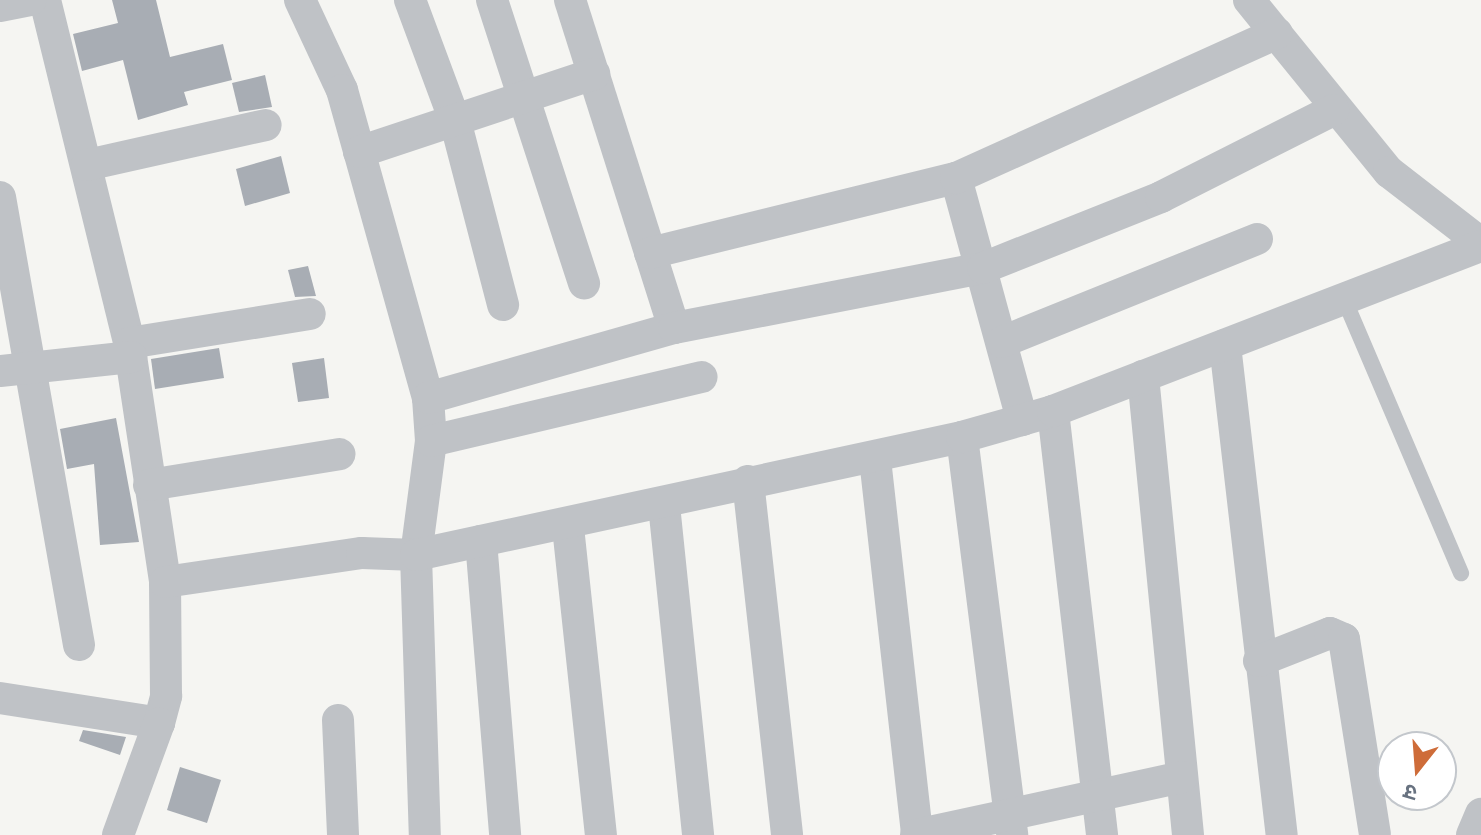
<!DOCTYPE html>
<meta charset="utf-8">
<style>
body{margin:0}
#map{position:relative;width:1481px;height:835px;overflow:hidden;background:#f5f5f2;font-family:Montserrat,"Noto Sans Devanagari",sans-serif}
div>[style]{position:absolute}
.building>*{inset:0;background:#a8adb4}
.service>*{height:16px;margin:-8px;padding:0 8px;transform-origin:8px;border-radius:8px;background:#bfc2c6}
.minor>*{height:32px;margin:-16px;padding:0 16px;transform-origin:16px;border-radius:16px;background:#bfc2c6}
span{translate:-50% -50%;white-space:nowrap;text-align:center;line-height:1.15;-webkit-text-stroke:8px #fff;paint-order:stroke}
.north{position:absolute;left:1377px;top:731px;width:80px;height:80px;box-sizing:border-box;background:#fff;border:2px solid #c3c7cc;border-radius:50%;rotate:197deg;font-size:22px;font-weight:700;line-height:32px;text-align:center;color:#687280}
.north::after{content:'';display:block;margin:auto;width:28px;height:36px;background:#ce6c39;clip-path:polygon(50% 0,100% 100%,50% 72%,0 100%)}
</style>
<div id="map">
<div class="building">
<div style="clip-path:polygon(112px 0,156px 0,170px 57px,223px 44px,232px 80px,184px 92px,188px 105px,138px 120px,123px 60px,82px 71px,73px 34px,118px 23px)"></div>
<div style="clip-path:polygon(265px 75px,272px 107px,239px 112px,232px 83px)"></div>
<div style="clip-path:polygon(281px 156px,290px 193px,245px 206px,236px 169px)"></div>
<div style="clip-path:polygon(308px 266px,316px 296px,295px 297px,288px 270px)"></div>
<div style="clip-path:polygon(219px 348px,224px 378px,155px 389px,151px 359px)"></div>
<div style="clip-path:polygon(324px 358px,329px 398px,298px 402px,292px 363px)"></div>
<div style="clip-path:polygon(116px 418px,139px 542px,100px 545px,94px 464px,67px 469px,60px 429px)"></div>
<div style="clip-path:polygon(83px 730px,126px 737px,120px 755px,79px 741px)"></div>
<div style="clip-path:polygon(180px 767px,221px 780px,207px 823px,167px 810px)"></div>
</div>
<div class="service">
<div style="left:1345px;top:301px;width:296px;rotate:66.9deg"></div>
</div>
<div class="minor">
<div style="left:45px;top:0;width:353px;rotate:76.2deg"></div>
<div style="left:129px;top:343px;width:242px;rotate:81.4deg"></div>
<div style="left:300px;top:0;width:99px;rotate:65deg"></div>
<div style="left:342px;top:90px;width:320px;rotate:74.4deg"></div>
<div style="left:428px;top:398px;width:43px;rotate:86deg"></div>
<div style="left:431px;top:441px;width:115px;rotate:97.5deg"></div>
<div style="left:416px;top:555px;width:280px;rotate:88.2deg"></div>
<div style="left:410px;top:0;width:132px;rotate:69.6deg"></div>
<div style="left:456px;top:124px;width:187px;rotate:75.4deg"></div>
<div style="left:492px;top:0;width:298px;rotate:72deg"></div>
<div style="left:570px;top:0;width:344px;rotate:72.4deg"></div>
<div style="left:1249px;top:0;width:222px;rotate:50.9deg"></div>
<div style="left:1389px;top:172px;width:116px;rotate:37.7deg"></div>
<div style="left:0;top:6px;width:31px;rotate:-11deg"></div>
<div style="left:359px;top:152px;width:248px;rotate:-18.4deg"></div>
<div style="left:87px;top:165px;width:183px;rotate:-12.6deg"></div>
<div style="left:956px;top:178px;width:251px;rotate:74.7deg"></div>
<div style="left:0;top:197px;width:455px;rotate:80deg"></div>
<div style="left:650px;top:253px;width:315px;rotate:-13.8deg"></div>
<div style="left:956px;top:178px;width:352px;rotate:-24.3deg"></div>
<div style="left:1002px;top:342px;width:275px;rotate:-22deg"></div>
<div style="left:129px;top:343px;width:183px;rotate:-9.1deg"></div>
<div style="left:1225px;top:345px;width:493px;rotate:83.4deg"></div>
<div style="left:0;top:371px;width:132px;rotate:-6.1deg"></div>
<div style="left:1143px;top:376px;width:461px;rotate:84.4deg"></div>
<div style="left:428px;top:398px;width:256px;rotate:-15.9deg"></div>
<div style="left:674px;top:328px;width:315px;rotate:-11deg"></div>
<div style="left:983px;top:268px;width:192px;rotate:-21.7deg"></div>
<div style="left:1161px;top:197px;width:193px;rotate:-26.8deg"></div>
<div style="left:1053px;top:411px;width:427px;rotate:83.4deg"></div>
<div style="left:962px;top:437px;width:401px;rotate:82.8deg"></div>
<div style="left:431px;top:441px;width:278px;rotate:-13.3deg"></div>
<div style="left:875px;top:459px;width:378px;rotate:83.6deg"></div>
<div style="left:748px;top:481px;width:356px;rotate:83.7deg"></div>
<div style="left:149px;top:485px;width:193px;rotate:-9.2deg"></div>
<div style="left:664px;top:505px;width:332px;rotate:84.1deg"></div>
<div style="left:568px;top:527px;width:310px;rotate:83.9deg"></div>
<div style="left:481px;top:541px;width:295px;rotate:85.3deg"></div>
<div style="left:1259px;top:661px;width:76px;rotate:-21.5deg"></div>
<div style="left:1330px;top:633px;width:15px;rotate:23deg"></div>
<div style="left:1344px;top:639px;width:197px;rotate:81deg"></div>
<div style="left:0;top:698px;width:161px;rotate:8.9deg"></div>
<div style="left:159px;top:723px;width:28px;rotate:-75deg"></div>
<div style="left:166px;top:696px;width:114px;rotate:-90.5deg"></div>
<div style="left:165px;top:582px;width:199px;rotate:-8.4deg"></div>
<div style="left:362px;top:553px;width:54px;rotate:2.1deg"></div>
<div style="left:416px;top:555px;width:559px;rotate:-12.2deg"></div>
<div style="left:962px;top:437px;width:95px;rotate:-15.9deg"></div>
<div style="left:1053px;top:411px;width:459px;rotate:-21.1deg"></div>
<div style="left:338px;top:720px;width:115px;rotate:87.5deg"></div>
<div style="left:118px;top:835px;width:119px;rotate:-69.9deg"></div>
<div style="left:916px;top:835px;width:272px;rotate:-12.3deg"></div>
<div style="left:1472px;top:835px;width:23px;rotate:-67deg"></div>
</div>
<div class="north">उ</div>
</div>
